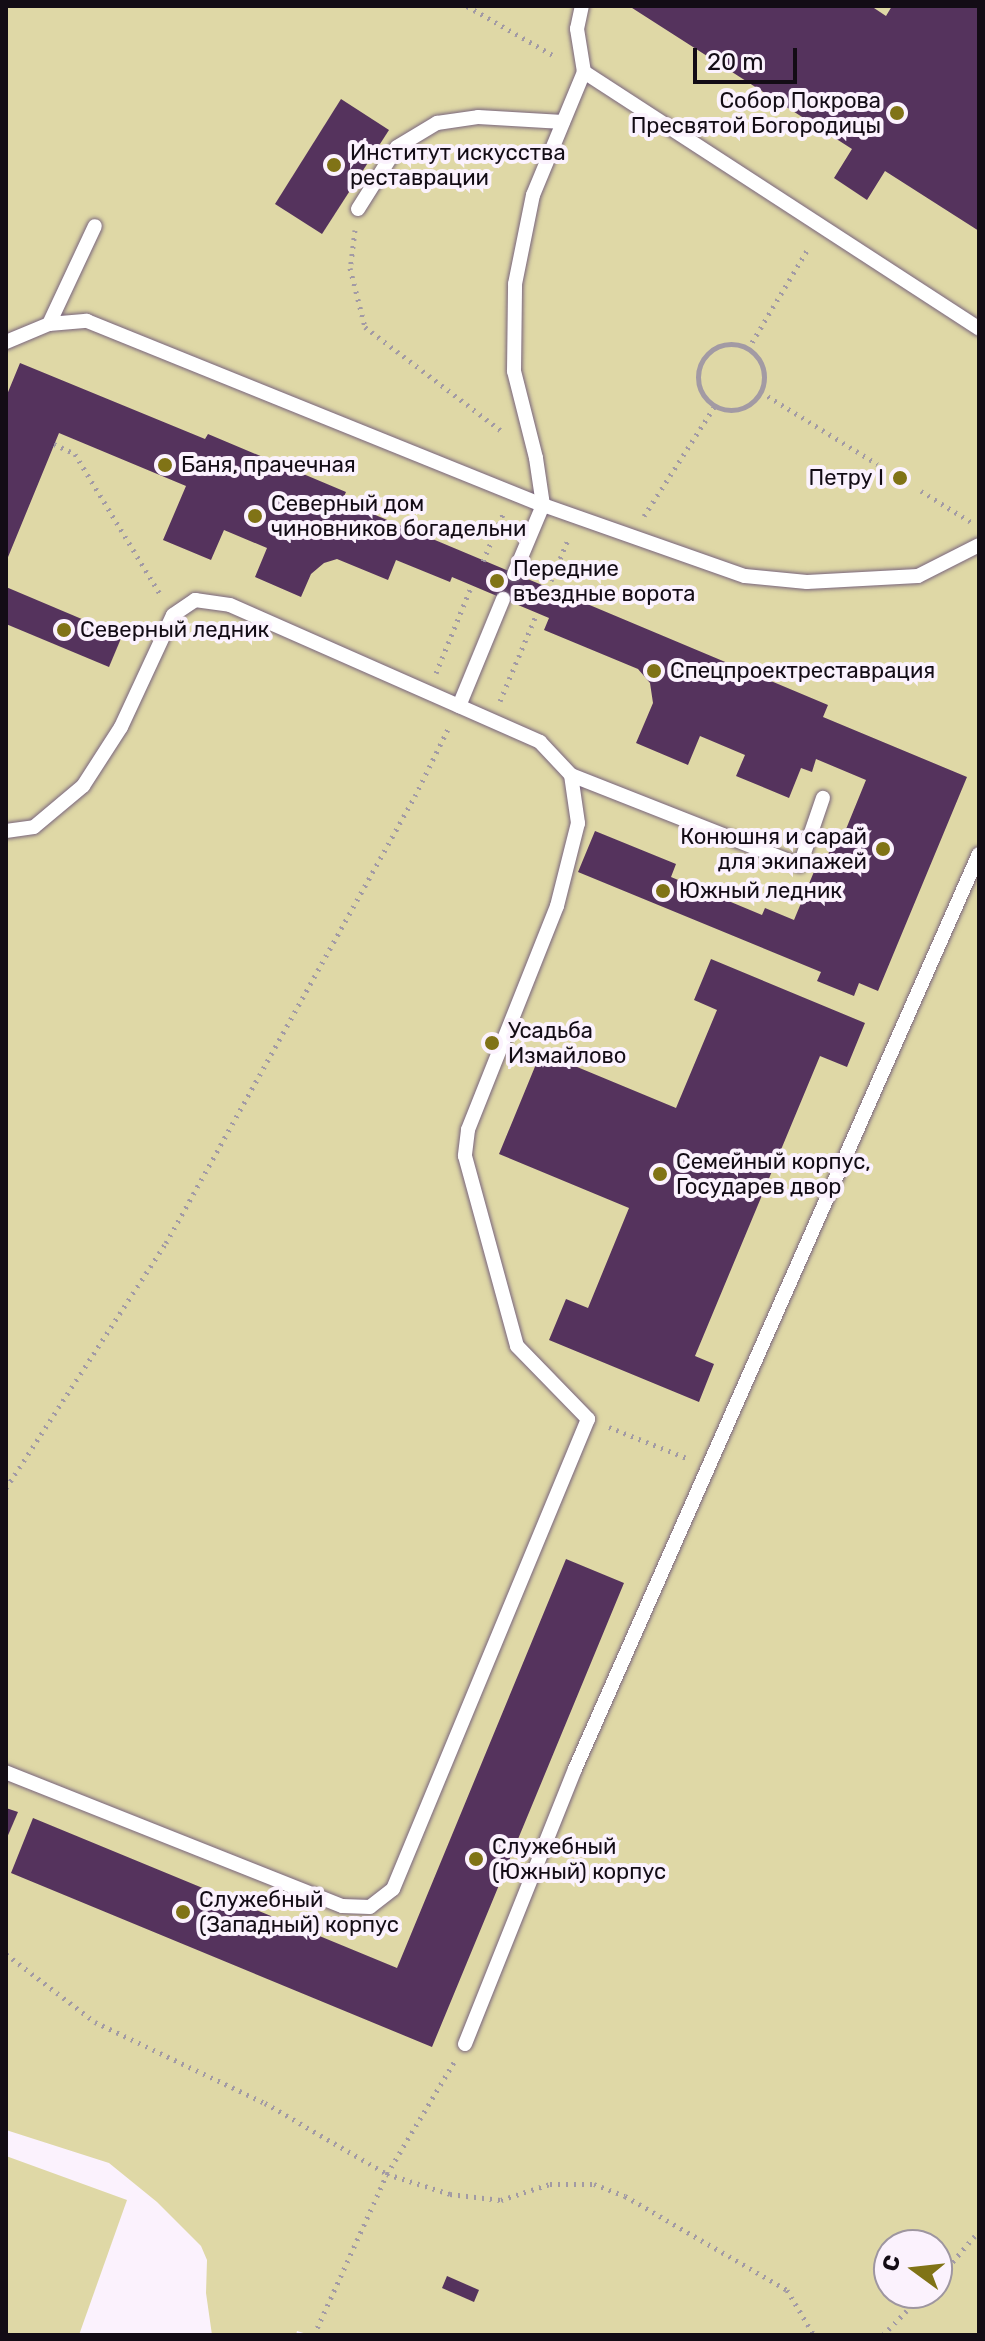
<!DOCTYPE html>
<meta charset="utf-8">
<style>
body{margin:0}
#map{position:relative;width:985px;height:2341px;overflow:hidden;background:#fbf2fd;font-family:Rubik,sans-serif}
div>[style]{position:absolute}
.green>*{inset:0;background:#dfd8a6}
.building>*{inset:0;background:#55335d}
.path>*{height:5px;margin-top:-2.5px;transform-origin:0;background:repeating-linear-gradient(90deg,#a29aa4 0 2px,transparent 0 8px)}
.path>.ring{margin:-2.5px;padding:0;box-sizing:content-box;background:none;border:5px solid #a29aa4;border-radius:50%}
.roads{filter:drop-shadow(0 0 2px #78647d) drop-shadow(0 0 2px #78647d)}
.lane>*{height:14px;margin:-7px;padding:0 7px;transform-origin:7px;border-radius:7px;background:#fff}
.dots>*{width:22px;height:22px;translate:-50% -50%;box-sizing:border-box;border:4px solid #fbf2fd;border-radius:50%}
span{translate:-50% -50%;white-space:nowrap;text-align:center;line-height:1.15;-webkit-text-stroke:8px #fbf2fd;paint-order:stroke}
.poi-label{font-size:22px;color:#130c15}
.right{translate:-100% -50%;text-align:right}
.left{translate:0 -50%;text-align:left}
.frame{position:absolute;inset:0;border:8px solid #130c15;pointer-events:none}
.north{position:absolute;left:873px;top:2229px;width:80px;height:80px;box-sizing:border-box;background:#fbf2fd;border:2px solid #9e96a0;border-radius:50%;rotate:285deg;font-size:22px;font-weight:700;line-height:32px;text-align:center;color:#130c15}
.north::after{content:'';display:block;margin:auto;width:28px;height:36px;background:#807316;clip-path:polygon(50% 0,100% 100%,50% 72%,0 100%)}
.scale{position:absolute;left:693px;top:48px;width:104px;height:36px;box-sizing:border-box;border:4px solid #130c15;border-top:0;padding-left:10px;font-size:24px;line-height:28px;white-space:nowrap;color:#130c15;-webkit-text-stroke:6px #fbf2fd;paint-order:stroke}
</style>
<div id="map">
<div class="green">
<div style="clip-path:polygon(evenodd,6px 6px,979px 6px,979px 2335px,310px 2335px,297px 2331px,296px 2335px,212px 2335px,206px 2293px,207px 2260px,201px 2246px,157px 2202px,109px 2163px,6px 2130px,6px 6px,889px 2245px,937px 2245px,937px 2293px,889px 2293px,889px 2245px)"></div>
<div style="clip-path:polygon(6px 2156px,127px 2200px,79px 2335px,6px 2335px)"></div>
</div>
<div class="building">
<div style="clip-path:polygon(629px 6px,871px 6px,886px 16px,892px 6px,979px 6px,979px 231px,885px 171px,867px 200px,834px 178px,852px 149px)"></div>
<div style="clip-path:polygon(341px 99px,389px 130px,322px 234px,275px 204px)"></div>
<div style="clip-path:polygon(20px 363px,205px 439px,208px 434px,346px 492px,342px 501px,828px 705px,823px 717px,967px 777px,878px 991px,859px 983px,854px 996px,817px 981px,821px 972px,578px 872px,595px 831px,676px 864px,671px 877px,762px 915px,765px 908px,794px 920px,818px 862px,824px 865px,837px 831px,844px 834px,866px 780px,816px 759px,812px 772px,801px 768px,789px 798px,736px 776px,745px 755px,700px 736px,688px 765px,636px 743px,653px 703px,650px 683px,638px 669px,544px 630px,549px 618px,452px 577px,450px 582px,396px 560px,388px 580px,337px 559px,324px 563px,311px 574px,301px 597px,255px 577px,267px 548px,224px 530px,211px 560px,163px 540px,186px 486px,59px 433px,6px 562px,6px 397px)"></div>
<div style="clip-path:polygon(6px 587px,122px 636px,109px 667px,6px 624px)"></div>
<div style="clip-path:polygon(711px 959px,865px 1023px,847px 1067px,820px 1056px,695px 1356px,714px 1364px,699px 1402px,549px 1340px,566px 1299px,588px 1308px,629px 1208px,499px 1154px,541px 1052px,676px 1108px,717px 1010px,694px 1000px)"></div>
<div style="clip-path:polygon(566px 1559px,624px 1583px,432px 2047px,11px 1873px,33px 1818px,397px 1968px)"></div>
<div style="clip-path:polygon(6px 1808px,18px 1812px,6px 1840px)"></div>
<div style="clip-path:polygon(447px 2276px,479px 2290px,474px 2302px,442px 2288px)"></div>
</div>
<div class="path">
<div style="left:467px;top:6px;width:103px;rotate:29.8deg"></div>
<div style="left:355px;top:230px;width:38px;rotate:97deg"></div>
<div style="left:350px;top:268px;width:61px;rotate:75.7deg"></div>
<div style="left:365px;top:327px;width:175px;rotate:37.3deg"></div>
<div class="ring" style="left:698px;top:344px;width:61px;height:61px"></div>
<div style="left:748px;top:349px;width:119px;rotate:-59.1deg"></div>
<div style="left:761px;top:392px;width:137px;rotate:31.8deg"></div>
<div style="left:54px;top:444px;width:23px;rotate:25deg"></div>
<div style="left:75px;top:454px;width:167px;rotate:58.7deg"></div>
<div style="left:921px;top:491px;width:59px;rotate:31.8deg"></div>
<div style="left:644px;top:516px;width:131px;rotate:-57.2deg"></div>
<div style="left:483px;top:561px;width:51px;rotate:-66.9deg"></div>
<div style="left:548px;top:588px;width:55px;rotate:-67.6deg"></div>
<div style="left:436px;top:673px;width:95px;rotate:-67.8deg"></div>
<div style="left:500px;top:701px;width:95px;rotate:-67.2deg"></div>
<div style="left:609px;top:1427px;width:86px;rotate:21.8deg"></div>
<div style="left:6px;top:1488px;width:293px;rotate:-56.9deg"></div>
<div style="left:166px;top:1243px;width:512px;rotate:-60.88deg"></div>
<div style="left:415px;top:796px;width:79px;rotate:-63.8deg"></div>
<div style="left:6px;top:1954px;width:112px;rotate:37.4deg"></div>
<div style="left:95px;top:2022px;width:188px;rotate:25.5deg"></div>
<div style="left:265px;top:2103px;width:141px;rotate:30.2deg"></div>
<div style="left:387px;top:2174px;width:66px;rotate:17.6deg"></div>
<div style="left:450px;top:2194px;width:51px;rotate:6.7deg"></div>
<div style="left:501px;top:2200px;width:52px;rotate:-18.1deg"></div>
<div style="left:550px;top:2184px;width:44px"></div>
<div style="left:594px;top:2184px;width:33px;rotate:21deg"></div>
<div style="left:625px;top:2196px;width:187px;rotate:30.1deg"></div>
<div style="left:787px;top:2290px;width:52px;rotate:59deg"></div>
<div style="left:937px;top:2280px;width:65px;rotate:-49.4deg"></div>
<div style="left:314px;top:2335px;width:177px;rotate:-65.6deg"></div>
<div style="left:387px;top:2174px;width:131px;rotate:-59.1deg"></div>
<div style="left:883px;top:2335px;width:59px;rotate:-45.7deg"></div>
</div>
<div class="roads">
<div class="lane">
<div style="left:584px;top:72px;width:471px;rotate:33deg"></div>
<div style="left:358px;top:209px;width:73px;rotate:-57.8deg"></div>
<div style="left:397px;top:147px;width:47px;rotate:-31deg"></div>
<div style="left:437px;top:123px;width:41px;rotate:-8.3deg"></div>
<div style="left:478px;top:117px;width:85px;rotate:3.4deg"></div>
<div style="left:49px;top:324px;width:108px;rotate:-64.9deg"></div>
<div style="left:6px;top:342px;width:47px;rotate:-22.7deg"></div>
<div style="left:49px;top:324px;width:38px;rotate:-5deg"></div>
<div style="left:87px;top:321px;width:492px;rotate:22deg"></div>
<div style="left:543px;top:505px;width:214px;rotate:19.4deg"></div>
<div style="left:745px;top:576px;width:62px;rotate:5.5deg"></div>
<div style="left:807px;top:582px;width:111px;rotate:-3.1deg"></div>
<div style="left:918px;top:576px;width:68px;rotate:-26.9deg"></div>
<div style="left:514px;top:574px;width:75px;rotate:-67.2deg"></div>
<div style="left:543px;top:505px;width:48px;rotate:-98.5deg"></div>
<div style="left:536px;top:458px;width:90px;rotate:-104.2deg"></div>
<div style="left:514px;top:371px;width:87px;rotate:-89.3deg"></div>
<div style="left:515px;top:284px;width:91px;rotate:-78.6deg"></div>
<div style="left:533px;top:195px;width:133px;rotate:-67.5deg"></div>
<div style="left:584px;top:72px;width:44px;rotate:-99.2deg"></div>
<div style="left:577px;top:29px;width:24px;rotate:-78deg"></div>
<div style="left:459px;top:706px;width:116px;rotate:-67.6deg"></div>
<div style="left:571px;top:775px;width:246px;rotate:21.5deg"></div>
<div style="left:800px;top:865px;width:71px;rotate:-71.1deg"></div>
<div style="left:6px;top:831px;width:28px;rotate:-8deg"></div>
<div style="left:34px;top:827px;width:64px;rotate:-39.9deg"></div>
<div style="left:83px;top:786px;width:70px;rotate:-57.2deg"></div>
<div style="left:121px;top:727px;width:123px;rotate:-65.1deg"></div>
<div style="left:173px;top:615px;width:27px;rotate:-34deg"></div>
<div style="left:195px;top:600px;width:35px;rotate:8deg"></div>
<div style="left:230px;top:605px;width:339px;rotate:23.8deg"></div>
<div style="left:540px;top:742px;width:45px;rotate:46.8deg"></div>
<div style="left:571px;top:775px;width:49px;rotate:81.7deg"></div>
<div style="left:578px;top:823px;width:86px;rotate:104.2deg"></div>
<div style="left:557px;top:906px;width:241px;rotate:111.7deg"></div>
<div style="left:468px;top:1130px;width:26px;rotate:97deg"></div>
<div style="left:465px;top:1156px;width:197px;rotate:74.7deg"></div>
<div style="left:517px;top:1346px;width:102px;rotate:45.8deg"></div>
<div style="left:588px;top:1419px;width:509px;rotate:112.53deg"></div>
<div style="left:393px;top:1889px;width:29px;rotate:142deg"></div>
<div style="left:370px;top:1907px;width:28px;rotate:-178deg"></div>
<div style="left:342px;top:1906px;width:362px;rotate:-158.3deg"></div>
<div style="left:465px;top:2044px;width:296px;rotate:-68.2deg"></div>
<div style="left:575px;top:1769px;width:1000px;rotate:-66.18deg"></div>
</div>
</div>
<div class="dots">
<div style="left:897px;top:113px;background:#807316"></div>
<div style="left:334px;top:165px;background:#807316"></div>
<div style="left:165px;top:465px;background:#807316"></div>
<div style="left:900px;top:478px;background:#807316"></div>
<div style="left:255px;top:516px;background:#807316"></div>
<div style="left:497px;top:581px;background:#807316"></div>
<div style="left:64px;top:630px;background:#807316"></div>
<div style="left:654px;top:671px;background:#807316"></div>
<div style="left:883px;top:849px;background:#807316"></div>
<div style="left:663px;top:891px;background:#807316"></div>
<div style="left:492px;top:1043px;background:#807316"></div>
<div style="left:660px;top:1174px;background:#807316"></div>
<div style="left:476px;top:1859px;background:#807316"></div>
<div style="left:183px;top:1912px;background:#807316"></div>
</div>
<div class="poi-label">
<span class="right" style="left:881px;top:113px">Собор Покрова<br>Пресвятой Богородицы</span>
<span class="left" style="left:350px;top:165px">Институт искусства<br>реставрации</span>
<span class="left" style="left:181px;top:465px">Баня, прачечная</span>
<span class="right" style="left:884px;top:478px">Петру I</span>
<span class="left" style="left:271px;top:516px">Северный дом<br>чиновников богадельни</span>
<span class="left" style="left:513px;top:581px">Передние<br>въездные ворота</span>
<span class="left" style="left:80px;top:630px">Северный ледник</span>
<span class="left" style="left:670px;top:671px">Спецпроектреставрация</span>
<span class="right" style="left:867px;top:849px">Конюшня и сарай<br>для экипажей</span>
<span class="left" style="left:679px;top:891px">Южный ледник</span>
<span class="left" style="left:508px;top:1043px">Усадьба<br>Измайлово</span>
<span class="left" style="left:676px;top:1174px">Семейный корпус,<br>Государев двор</span>
<span class="left" style="left:492px;top:1859px">Служебный<br>(Южный) корпус</span>
<span class="left" style="left:199px;top:1912px">Служебный<br>(Западный) корпус</span>
</div>
<div class="frame"></div>
<div class="north">С</div>
<div class="scale">20 m</div>
</div>
